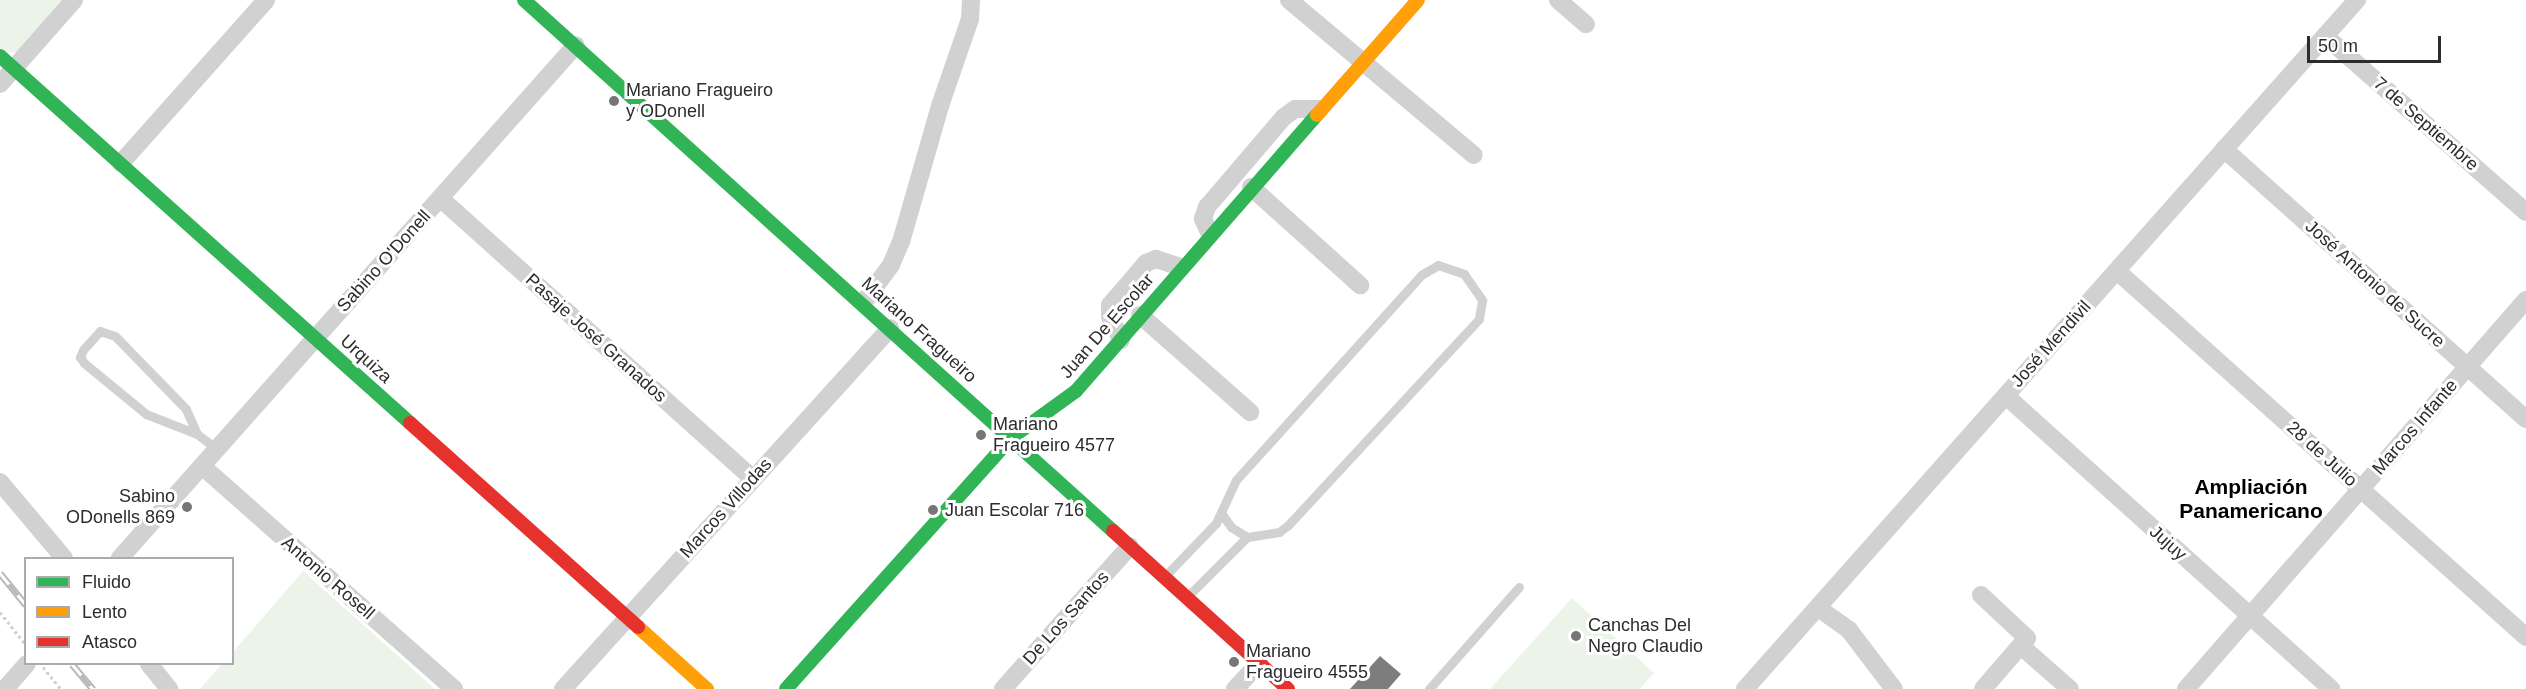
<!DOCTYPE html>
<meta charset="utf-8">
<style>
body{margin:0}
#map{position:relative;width:2526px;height:689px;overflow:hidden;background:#fff;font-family:Arial,sans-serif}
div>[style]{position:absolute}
.green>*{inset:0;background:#ecf4e9}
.building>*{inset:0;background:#7d7d7d}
.path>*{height:3px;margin-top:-1.5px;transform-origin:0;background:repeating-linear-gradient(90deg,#d1d1d1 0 3px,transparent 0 6px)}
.lane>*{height:9px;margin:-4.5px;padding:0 4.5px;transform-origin:4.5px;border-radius:4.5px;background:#d1d1d1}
.street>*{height:18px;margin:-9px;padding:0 9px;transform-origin:9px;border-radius:9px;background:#d1d1d1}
.fast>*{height:14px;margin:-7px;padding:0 7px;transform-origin:7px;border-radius:7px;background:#30b455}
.slow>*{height:14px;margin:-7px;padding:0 7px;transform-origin:7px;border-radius:7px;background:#ff9f0a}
.jam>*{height:14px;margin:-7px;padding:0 7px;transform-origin:7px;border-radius:7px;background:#e5322d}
.rail>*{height:7px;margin-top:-3.5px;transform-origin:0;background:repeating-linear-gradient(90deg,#fff 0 14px,#b8b8b8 0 28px);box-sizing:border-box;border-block:2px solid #b8b8b8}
.dots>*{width:16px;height:16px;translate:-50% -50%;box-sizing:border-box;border:3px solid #fff;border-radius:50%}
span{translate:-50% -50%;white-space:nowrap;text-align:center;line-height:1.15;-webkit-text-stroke:6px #fff;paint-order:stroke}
.poi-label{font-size:18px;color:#2c2c2c}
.left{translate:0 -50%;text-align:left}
.right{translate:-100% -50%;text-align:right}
.street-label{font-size:18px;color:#2c2c2c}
.quarter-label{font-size:21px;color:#000;font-weight:700}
.legend{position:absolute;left:24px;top:557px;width:210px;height:108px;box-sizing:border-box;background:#fff;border:2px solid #ababab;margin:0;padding:8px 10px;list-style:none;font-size:18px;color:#2c2c2c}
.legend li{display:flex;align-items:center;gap:12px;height:30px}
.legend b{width:30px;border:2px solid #ababab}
.scale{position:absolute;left:2307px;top:36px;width:134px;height:27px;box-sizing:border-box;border:3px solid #2c2c2c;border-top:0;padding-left:8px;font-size:18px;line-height:21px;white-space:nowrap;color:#2c2c2c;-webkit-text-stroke:4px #fff;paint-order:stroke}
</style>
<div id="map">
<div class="green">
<div style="clip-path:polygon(0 0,63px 0,18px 52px,5px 53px,0 48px)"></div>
<div style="clip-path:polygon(303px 571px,435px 689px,200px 689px,222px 664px,232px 664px,233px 652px)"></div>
<div style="clip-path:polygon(1572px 598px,1654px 673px,1640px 689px,1490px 689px)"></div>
</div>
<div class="building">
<div style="clip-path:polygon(1380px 656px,1401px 674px,1388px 689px,1350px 689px)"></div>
</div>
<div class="path">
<div style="left:0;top:612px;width:42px;rotate:51.8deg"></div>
<div style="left:43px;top:667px;width:28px;rotate:51deg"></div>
</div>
<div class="lane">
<div style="left:197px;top:434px;width:27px;rotate:-114deg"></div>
<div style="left:186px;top:409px;width:102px;rotate:-134.2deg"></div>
<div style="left:115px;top:336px;width:16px;rotate:-162deg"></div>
<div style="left:100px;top:331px;width:25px;rotate:132deg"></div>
<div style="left:83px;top:350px;width:8px;rotate:113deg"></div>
<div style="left:80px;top:357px;width:7px;rotate:56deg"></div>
<div style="left:84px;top:363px;width:80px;rotate:39.4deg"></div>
<div style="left:146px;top:414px;width:55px;rotate:21.4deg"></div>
<div style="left:197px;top:434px;width:25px;rotate:37deg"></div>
<div style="left:1221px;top:513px;width:17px;rotate:54deg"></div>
<div style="left:1231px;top:527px;width:19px;rotate:32deg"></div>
<div style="left:1166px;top:575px;width:72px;rotate:-46.1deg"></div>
<div style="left:1216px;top:523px;width:47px;rotate:-65.1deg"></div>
<div style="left:1236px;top:480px;width:276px;rotate:-47.9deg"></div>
<div style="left:1421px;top:275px;width:20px;rotate:-30deg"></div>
<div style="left:1438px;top:265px;width:28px;rotate:19deg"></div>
<div style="left:1464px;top:274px;width:32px;rotate:55deg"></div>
<div style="left:1482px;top:300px;width:19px;rotate:99deg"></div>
<div style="left:1479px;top:319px;width:282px;rotate:132.8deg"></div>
<div style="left:1287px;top:526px;width:10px;rotate:143deg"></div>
<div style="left:1279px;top:532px;width:32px;rotate:171deg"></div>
<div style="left:1247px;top:537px;width:83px;rotate:135deg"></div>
<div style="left:1429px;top:689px;width:136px;rotate:-48.6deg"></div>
</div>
<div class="street">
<div style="left:1289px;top:0;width:241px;rotate:40deg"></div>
<div style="left:1558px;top:0;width:37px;rotate:41deg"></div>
<div style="left:2325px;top:36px;width:267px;rotate:41.2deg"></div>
<div style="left:0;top:84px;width:112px;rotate:-48.6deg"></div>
<div style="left:2224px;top:149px;width:405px;rotate:41.8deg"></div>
<div style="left:121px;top:163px;width:218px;rotate:-48.3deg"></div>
<div style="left:1251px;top:187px;width:147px;rotate:42deg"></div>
<div style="left:440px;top:198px;width:419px;rotate:41.9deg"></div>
<div style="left:1210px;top:234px;width:17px;rotate:-115deg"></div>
<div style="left:1203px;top:219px;width:13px;rotate:-72deg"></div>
<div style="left:1207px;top:207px;width:118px;rotate:-49.5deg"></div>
<div style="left:1284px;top:117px;width:14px;rotate:-36deg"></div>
<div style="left:1295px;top:109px;width:25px"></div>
<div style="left:2117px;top:271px;width:549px;rotate:41.82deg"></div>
<div style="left:863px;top:303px;width:47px;rotate:-53.6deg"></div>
<div style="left:891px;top:265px;width:25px;rotate:-67deg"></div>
<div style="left:901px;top:242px;width:141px;rotate:-74deg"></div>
<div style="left:940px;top:106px;width:92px;rotate:-71deg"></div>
<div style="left:970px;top:19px;width:19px;rotate:-87deg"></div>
<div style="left:1140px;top:315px;width:147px;rotate:41.4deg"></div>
<div style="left:1121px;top:340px;width:26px;rotate:-115deg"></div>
<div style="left:1110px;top:316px;width:11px;rotate:-90deg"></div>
<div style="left:1110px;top:305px;width:11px;rotate:-49deg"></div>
<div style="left:1117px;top:297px;width:45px;rotate:-49.5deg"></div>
<div style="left:1146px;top:263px;width:11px;rotate:-22deg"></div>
<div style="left:1156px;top:259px;width:26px;rotate:18deg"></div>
<div style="left:2006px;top:396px;width:438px;rotate:42deg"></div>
<div style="left:202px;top:466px;width:337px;rotate:41.5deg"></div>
<div style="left:0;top:482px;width:99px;rotate:49.9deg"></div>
<div style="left:120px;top:558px;width:686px;rotate:-48.37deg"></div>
<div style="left:1981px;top:595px;width:63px;rotate:43.1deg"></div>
<div style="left:2027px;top:638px;width:67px;rotate:130.8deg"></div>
<div style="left:1818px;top:608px;width:38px;rotate:35deg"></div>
<div style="left:1849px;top:630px;width:74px;rotate:52.7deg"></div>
<div style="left:2021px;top:646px;width:65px;rotate:41.3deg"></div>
<div style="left:149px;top:664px;width:32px;rotate:51deg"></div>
<div style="left:5px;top:689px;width:33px;rotate:-49deg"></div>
<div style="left:563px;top:689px;width:487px;rotate:-47.8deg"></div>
<div style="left:1003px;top:689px;width:191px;rotate:-48.4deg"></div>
<div style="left:1235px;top:689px;width:35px;rotate:-47deg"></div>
<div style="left:1745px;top:689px;width:922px;rotate:-48.39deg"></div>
<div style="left:2186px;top:689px;width:517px;rotate:-48.85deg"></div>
</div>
<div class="fast">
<div style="left:524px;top:0;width:793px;rotate:42.04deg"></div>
<div style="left:0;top:56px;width:550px;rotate:41.83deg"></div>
<div style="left:786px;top:689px;width:337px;rotate:-48.1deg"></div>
<div style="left:1011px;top:438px;width:80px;rotate:-35.9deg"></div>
<div style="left:1076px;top:391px;width:366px;rotate:-48.9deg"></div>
</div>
<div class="slow">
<div style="left:1317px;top:115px;width:153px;rotate:-48.7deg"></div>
<div style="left:638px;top:627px;width:93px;rotate:41.9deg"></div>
</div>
<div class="jam">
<div style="left:410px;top:423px;width:306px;rotate:41.8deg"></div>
<div style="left:1113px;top:531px;width:236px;rotate:42.1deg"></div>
</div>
<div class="rail">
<div style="left:0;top:573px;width:41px;rotate:50.9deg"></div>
<div style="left:72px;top:664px;width:33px;rotate:50deg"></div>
</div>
<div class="dots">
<div style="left:614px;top:101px;background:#767676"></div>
<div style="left:981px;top:435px;background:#767676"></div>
<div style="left:187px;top:507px;background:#767676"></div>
<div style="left:933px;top:510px;background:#767676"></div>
<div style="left:1576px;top:636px;background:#767676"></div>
<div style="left:1234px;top:662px;background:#767676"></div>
</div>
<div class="poi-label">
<span class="left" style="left:626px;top:101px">Mariano Fragueiro<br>y ODonell</span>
<span class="left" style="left:993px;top:435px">Mariano<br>Fragueiro 4577</span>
<span class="right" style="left:175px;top:507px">Sabino<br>ODonells 869</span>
<span class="left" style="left:945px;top:510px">Juan Escolar 716</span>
<span class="left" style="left:1588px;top:636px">Canchas Del<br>Negro Claudio</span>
<span class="left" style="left:1246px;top:662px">Mariano<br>Fragueiro 4555</span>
</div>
<div class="street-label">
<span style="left:2426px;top:124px;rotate:41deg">7 de Septiembre</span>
<span style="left:384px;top:261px;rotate:-48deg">Sabino O'Donell</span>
<span style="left:2375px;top:284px;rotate:42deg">José Antonio de Sucre</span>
<span style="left:1107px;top:326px;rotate:-49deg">Juan De Escolar</span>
<span style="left:919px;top:330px;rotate:42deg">Mariano Fragueiro</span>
<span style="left:596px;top:338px;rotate:42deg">Pasaje José Granados</span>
<span style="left:2051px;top:344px;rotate:-48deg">José Mendivil</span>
<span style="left:366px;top:359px;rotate:42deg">Urquiza</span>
<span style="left:2415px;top:427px;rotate:-49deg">Marcos Infante</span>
<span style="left:2322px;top:454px;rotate:42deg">28 de Julio</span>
<span style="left:726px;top:508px;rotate:-48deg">Marcos Villodas</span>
<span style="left:2168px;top:543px;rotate:42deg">Jujuy</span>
<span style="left:328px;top:578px;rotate:41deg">Antonio Rosell</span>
<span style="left:1066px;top:618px;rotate:-48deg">De Los Santos</span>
</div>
<div class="quarter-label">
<span style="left:2251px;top:499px">Ampliación<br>Panamericano</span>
</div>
<ul class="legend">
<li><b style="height:8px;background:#30b455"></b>Fluido</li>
<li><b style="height:8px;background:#ff9f0a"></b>Lento</li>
<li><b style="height:8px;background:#e5322d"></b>Atasco</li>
</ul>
<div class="scale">50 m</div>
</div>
